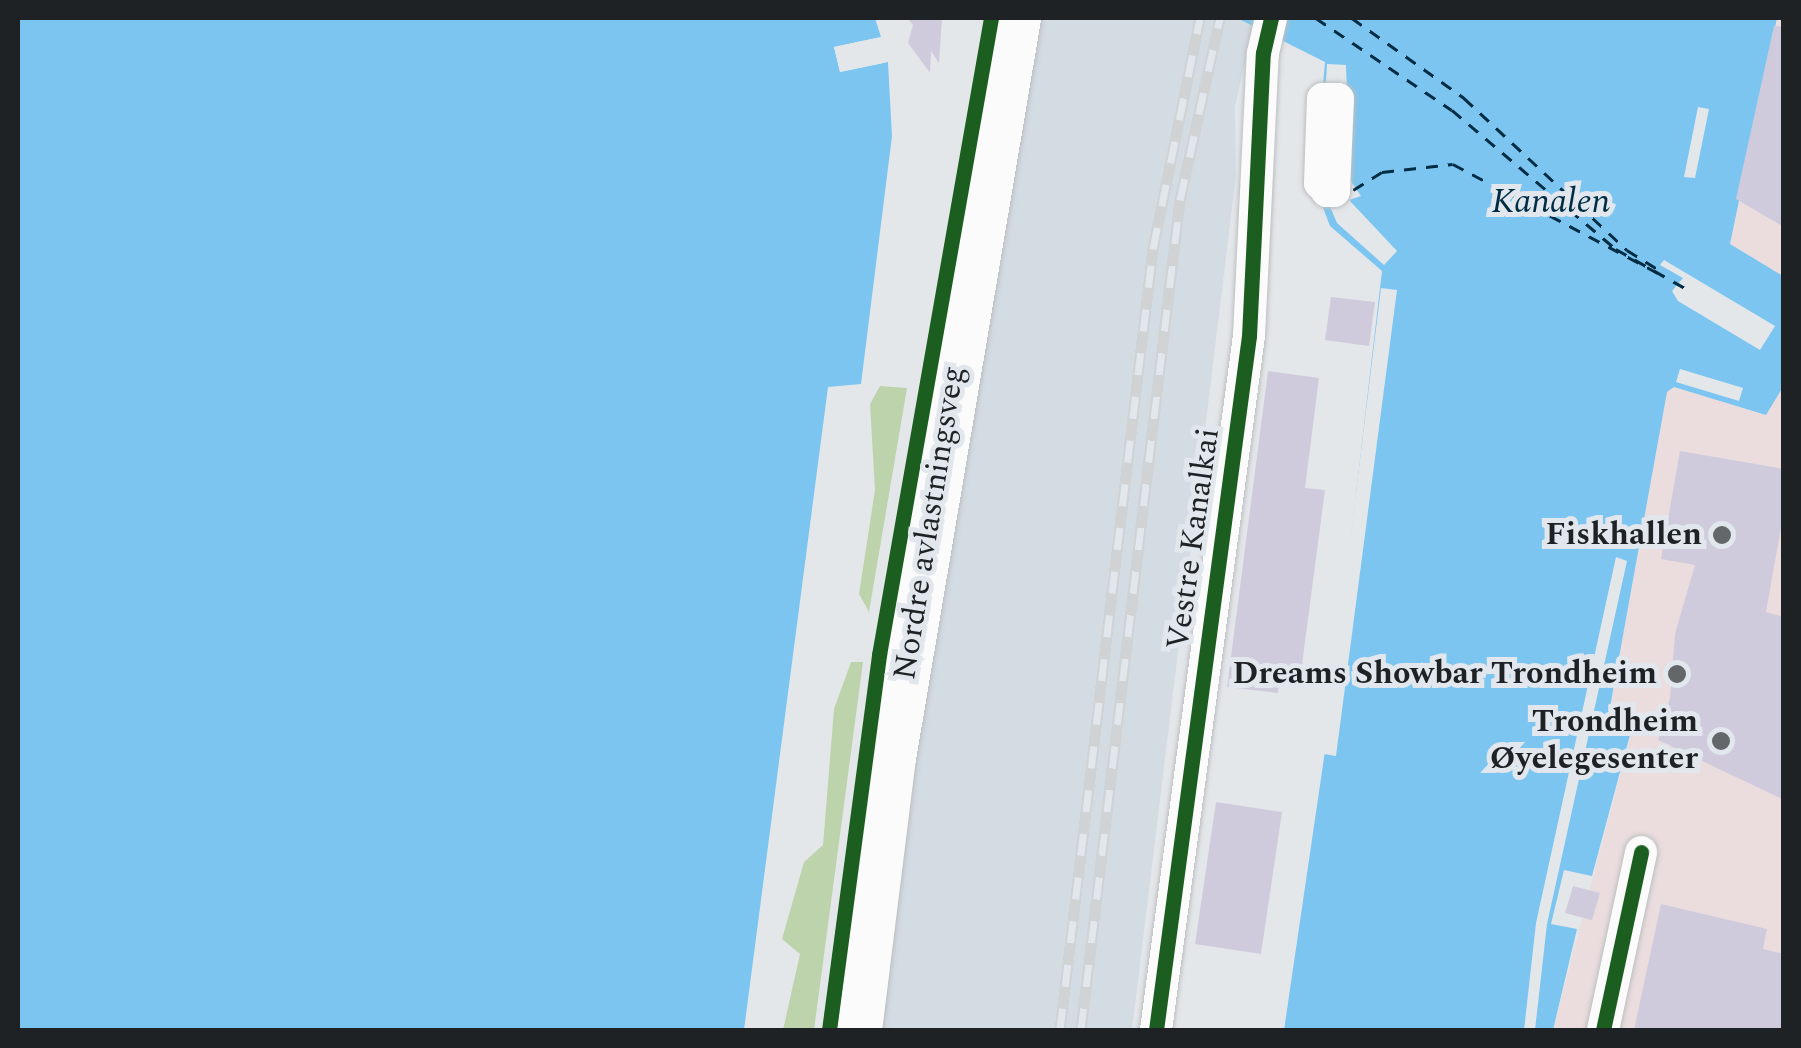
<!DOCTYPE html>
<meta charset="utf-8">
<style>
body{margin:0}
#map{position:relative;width:1801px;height:1048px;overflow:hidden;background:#e4e7ea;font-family:Spectral,serif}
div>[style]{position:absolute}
.commercial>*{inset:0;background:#ebddde}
.built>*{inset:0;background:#d3dbe3}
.green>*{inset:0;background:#bdd3ab}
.water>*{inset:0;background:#7cc5f0}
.pier>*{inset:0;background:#e4e7ea}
.ferry>*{height:2.5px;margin-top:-1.25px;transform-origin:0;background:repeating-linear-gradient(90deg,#002c44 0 12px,transparent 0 22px)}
.building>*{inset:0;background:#cfcbdd}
.roads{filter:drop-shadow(0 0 2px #bcbec0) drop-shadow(0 0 2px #bcbec0)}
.minor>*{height:32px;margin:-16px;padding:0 16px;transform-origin:16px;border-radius:16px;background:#fbfbfc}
.highway>*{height:48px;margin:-24px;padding:0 24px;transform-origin:24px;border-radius:24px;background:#fbfbfc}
.rail>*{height:11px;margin-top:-5.5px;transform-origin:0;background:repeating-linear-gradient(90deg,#e1e7ed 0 22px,#d0d2d3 0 44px);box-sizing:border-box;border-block:2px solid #d0d2d3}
.cycleway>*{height:15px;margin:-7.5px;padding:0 7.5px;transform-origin:7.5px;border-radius:7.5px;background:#1b5e20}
.dots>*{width:28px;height:28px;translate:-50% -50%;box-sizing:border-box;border:5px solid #e1e7ed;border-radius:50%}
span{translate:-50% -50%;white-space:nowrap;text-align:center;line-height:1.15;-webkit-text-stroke:10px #e1e7ed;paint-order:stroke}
.street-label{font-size:32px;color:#1f2224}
.poi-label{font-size:32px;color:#1f2224;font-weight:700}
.right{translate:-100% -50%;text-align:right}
.water-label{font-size:35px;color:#002c44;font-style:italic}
.frame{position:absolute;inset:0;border:20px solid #1f2224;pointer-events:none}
</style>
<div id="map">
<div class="commercial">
<div style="clip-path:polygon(1777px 18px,1783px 18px,1783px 276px,1730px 244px)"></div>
<div style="clip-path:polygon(1674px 387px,1766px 415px,1783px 387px,1783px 1030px,1553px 1030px,1631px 732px,1607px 724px,1667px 392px)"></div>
</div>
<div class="built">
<div style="clip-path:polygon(1041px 18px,1255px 18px,1235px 106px,1236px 175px,1132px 1030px,879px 1030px,934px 624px)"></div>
</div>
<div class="green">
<div style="clip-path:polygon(880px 386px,907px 388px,869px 612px,859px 594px,875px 490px,870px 404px)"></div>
<div style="clip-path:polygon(851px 662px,863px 662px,814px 1030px,783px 1030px,800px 954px,782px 939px,804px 862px,823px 845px,834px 709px)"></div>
</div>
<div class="water">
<div style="clip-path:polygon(18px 18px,875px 18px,881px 37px,834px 47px,840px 72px,888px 62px,892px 136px,861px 384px,828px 387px,744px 1030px,18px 1030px)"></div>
<div style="clip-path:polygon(1237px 18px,1777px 18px,1730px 244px,1783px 276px,1783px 387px,1766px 415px,1674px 387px,1667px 392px,1607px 724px,1631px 731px,1592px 876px,1564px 870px,1551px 924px,1577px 929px,1553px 1030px,1284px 1030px,1330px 717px,1382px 271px,1330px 226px,1314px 184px,1325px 62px)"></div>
</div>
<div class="pier">
<div style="clip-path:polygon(881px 37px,840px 51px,843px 66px,888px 62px,840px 72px,834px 47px)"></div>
<div style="clip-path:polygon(1327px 64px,1346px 65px,1350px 180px,1361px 196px,1349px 200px,1397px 251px,1384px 265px,1337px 223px,1320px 183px)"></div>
<div style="clip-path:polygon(1698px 107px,1709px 109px,1695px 178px,1684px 177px)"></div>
<div style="clip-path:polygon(1664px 260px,1775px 326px,1760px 350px,1678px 301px,1672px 291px,1683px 278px,1660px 265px)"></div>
<div style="clip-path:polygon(1381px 288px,1397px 290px,1336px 756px,1324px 754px)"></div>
<div style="clip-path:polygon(1680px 369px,1743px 388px,1739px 401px,1676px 382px)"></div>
<div style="clip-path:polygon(1616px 557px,1627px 561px,1547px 924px,1535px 1030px,1524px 1030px,1536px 923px)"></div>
</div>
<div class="ferry">
<div style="left:1316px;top:18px;width:164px;rotate:34.1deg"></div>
<div style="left:1452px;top:110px;width:215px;rotate:40.3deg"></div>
<div style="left:1616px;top:249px;width:79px;rotate:29.5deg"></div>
<div style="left:1352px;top:18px;width:138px;rotate:35.5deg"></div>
<div style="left:1464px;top:98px;width:223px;rotate:43deg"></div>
<div style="left:1627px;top:250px;width:38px;rotate:32deg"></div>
<div style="left:1353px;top:190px;width:34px;rotate:-32deg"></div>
<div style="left:1382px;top:172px;width:71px;rotate:-6.4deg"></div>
<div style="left:1453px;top:164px;width:237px;rotate:28deg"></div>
</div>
<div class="building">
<div style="clip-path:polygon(907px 18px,942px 18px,939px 63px,931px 51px,930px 73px,908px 43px,913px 25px)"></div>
<div style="clip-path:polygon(1774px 26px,1784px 27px,1784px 227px,1736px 199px)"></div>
<div style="clip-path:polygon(1331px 297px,1375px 302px,1369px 346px,1325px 340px)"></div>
<div style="clip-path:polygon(1268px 371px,1319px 378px,1305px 488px,1325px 490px,1301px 672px,1280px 669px,1278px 693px,1227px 687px)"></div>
<div style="clip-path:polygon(1680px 451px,1784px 469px,1784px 511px,1766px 612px,1784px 617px,1784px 800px,1658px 740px,1670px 698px,1675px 634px,1695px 565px,1661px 559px)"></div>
<div style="clip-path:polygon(1216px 802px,1282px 812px,1261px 954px,1195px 944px)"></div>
<div style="clip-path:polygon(1573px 886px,1600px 893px,1592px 920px,1565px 913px)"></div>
<div style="clip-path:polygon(1661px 904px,1767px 929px,1763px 949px,1784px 954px,1784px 1030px,1634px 1030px)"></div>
</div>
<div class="roads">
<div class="minor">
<div style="left:1323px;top:99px;width:15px"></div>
<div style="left:1338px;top:99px;width:92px;rotate:92.5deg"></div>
<div style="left:1334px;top:191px;width:7px;rotate:180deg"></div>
<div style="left:1327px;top:191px;width:85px;rotate:-88deg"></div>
<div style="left:1330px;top:106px;width:78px;rotate:92.9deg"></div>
<div style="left:1326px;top:184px;width:6px;rotate:-171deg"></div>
<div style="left:1320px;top:183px;width:84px;rotate:-88deg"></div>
<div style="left:1156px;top:1030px;width:700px;rotate:-82.37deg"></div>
<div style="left:1249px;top:336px;width:283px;rotate:-87.2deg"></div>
<div style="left:1263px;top:53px;width:36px;rotate:-77deg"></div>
<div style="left:1603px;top:1030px;width:182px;rotate:-77.9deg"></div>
</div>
<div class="highway">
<div style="left:858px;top:1030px;width:268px;rotate:-82.9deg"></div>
<div style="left:891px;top:764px;width:757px;rotate:-80.41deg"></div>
</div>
</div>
<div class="rail">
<div style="left:1060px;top:1030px;width:787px;rotate:-83.21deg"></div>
<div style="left:1153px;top:249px;width:236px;rotate:-78.5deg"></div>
<div style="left:1081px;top:1030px;width:836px;rotate:-83.2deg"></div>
<div style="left:1180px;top:200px;width:186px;rotate:-77.6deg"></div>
</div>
<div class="cycleway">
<div style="left:829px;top:1030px;width:378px;rotate:-82.4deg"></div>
<div style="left:879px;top:655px;width:647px;rotate:-80.03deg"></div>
<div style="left:1156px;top:1030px;width:700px;rotate:-82.37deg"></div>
<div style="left:1249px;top:336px;width:283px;rotate:-87.2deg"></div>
<div style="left:1263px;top:53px;width:36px;rotate:-77deg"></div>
<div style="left:1603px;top:1030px;width:182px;rotate:-77.9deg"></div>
</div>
<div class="dots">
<div style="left:1722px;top:535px;background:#646769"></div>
<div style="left:1677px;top:674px;background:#646769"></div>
<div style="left:1721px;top:741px;background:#646769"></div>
</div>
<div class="street-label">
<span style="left:930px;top:523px;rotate:-81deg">Nordre avlastningsveg</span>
<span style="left:1194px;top:539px;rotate:-82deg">Vestre Kanalkai</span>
</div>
<div class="poi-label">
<span class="right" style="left:1702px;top:535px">Fiskhallen</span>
<span class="right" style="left:1657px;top:674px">Dreams Showbar Trondheim</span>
<span class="right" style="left:1698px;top:741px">Trondheim<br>Øyelegesenter</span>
</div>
<div class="water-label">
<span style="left:1551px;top:202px">Kanalen</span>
</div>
<div class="frame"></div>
</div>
